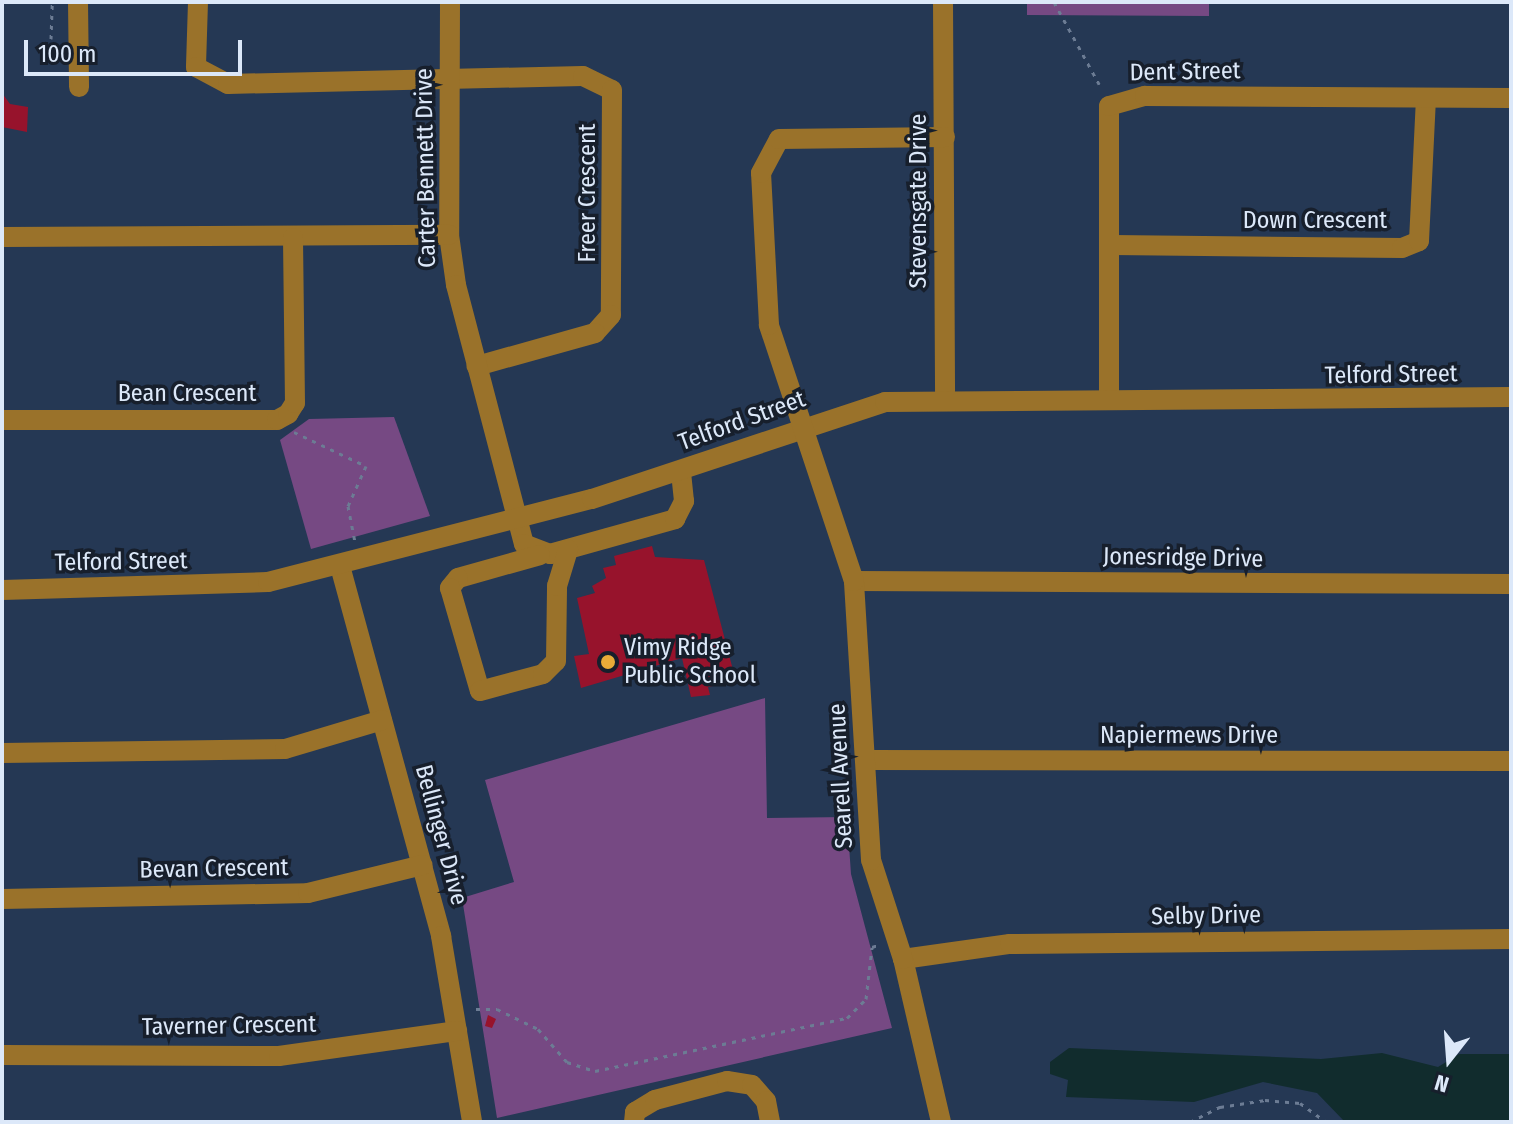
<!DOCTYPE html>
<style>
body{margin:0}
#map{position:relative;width:1513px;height:1124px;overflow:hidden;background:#253854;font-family:"Fira Sans Condensed",sans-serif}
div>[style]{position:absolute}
.green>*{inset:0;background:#764983}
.water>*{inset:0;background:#112c2d}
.building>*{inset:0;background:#97132c}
.path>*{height:3px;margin-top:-1.5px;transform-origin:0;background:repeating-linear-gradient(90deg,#6c7c94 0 4px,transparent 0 10px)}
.minor>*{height:20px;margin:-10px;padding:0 10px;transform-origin:10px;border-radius:10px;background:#9a722a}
.dots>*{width:22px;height:22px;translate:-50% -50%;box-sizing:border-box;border:4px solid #171f2c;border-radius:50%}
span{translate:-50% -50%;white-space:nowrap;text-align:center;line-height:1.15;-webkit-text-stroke:7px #171f2c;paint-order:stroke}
.street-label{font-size:24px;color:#dce8f9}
.poi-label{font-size:24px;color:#dce8f9}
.left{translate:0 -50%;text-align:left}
.frame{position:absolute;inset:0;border:4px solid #dce8f9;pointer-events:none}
.north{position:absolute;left:1409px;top:1020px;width:80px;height:80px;-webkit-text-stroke:6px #171f2c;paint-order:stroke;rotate:197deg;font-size:22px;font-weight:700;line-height:32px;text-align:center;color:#dce8f9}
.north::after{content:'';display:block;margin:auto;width:28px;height:36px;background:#dce8f9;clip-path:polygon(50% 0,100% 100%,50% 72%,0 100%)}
.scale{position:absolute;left:24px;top:40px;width:218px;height:36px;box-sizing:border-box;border:4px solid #dce8f9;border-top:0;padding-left:10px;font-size:24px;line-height:28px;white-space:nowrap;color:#dce8f9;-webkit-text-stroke:6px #171f2c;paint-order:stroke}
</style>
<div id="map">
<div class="green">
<div style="clip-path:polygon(1027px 2px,1209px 2px,1209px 16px,1027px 15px)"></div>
<div style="clip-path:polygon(394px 417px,430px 516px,311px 549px,280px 440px,309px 419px)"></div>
<div style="clip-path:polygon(765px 698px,767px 818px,847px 817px,851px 874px,892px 1028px,497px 1118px,462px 898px,514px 882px,485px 780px)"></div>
</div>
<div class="water">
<div style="clip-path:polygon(1069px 1048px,1321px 1059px,1382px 1053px,1438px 1067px,1459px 1054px,1511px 1054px,1511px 1122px,1345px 1122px,1317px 1093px,1263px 1082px,1194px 1102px,1066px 1097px,1068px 1080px,1050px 1074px,1050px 1062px)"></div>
</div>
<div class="building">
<div style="clip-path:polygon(2px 93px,10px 104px,28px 107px,27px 132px,2px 127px)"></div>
<div style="clip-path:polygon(652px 546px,655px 557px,704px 560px,733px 670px,724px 673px,727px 683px,708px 687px,710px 695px,691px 697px,682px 658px,581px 688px,574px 656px,589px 654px,577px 598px,595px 593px,592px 586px,606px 578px,603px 568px,616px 565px,614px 556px)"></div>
<div style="clip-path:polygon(488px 1015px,496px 1019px,492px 1028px,485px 1026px)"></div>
</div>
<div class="path">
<div style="left:1054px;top:2px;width:94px;rotate:61.2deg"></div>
<div style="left:51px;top:39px;width:37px;rotate:-88deg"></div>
<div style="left:294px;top:432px;width:80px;rotate:25.3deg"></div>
<div style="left:366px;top:466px;width:44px;rotate:114.2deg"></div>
<div style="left:348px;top:506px;width:38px;rotate:79deg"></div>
<div style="left:476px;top:1009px;width:21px"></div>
<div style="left:497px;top:1009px;width:46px;rotate:26deg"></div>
<div style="left:538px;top:1029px;width:44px;rotate:48.7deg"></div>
<div style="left:567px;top:1062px;width:29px;rotate:18deg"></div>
<div style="left:595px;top:1071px;width:258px;rotate:-11.9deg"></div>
<div style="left:847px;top:1018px;width:27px;rotate:-45deg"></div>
<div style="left:866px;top:999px;width:52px;rotate:-83.4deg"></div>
<div style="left:872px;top:947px;width:6px;rotate:-18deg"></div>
<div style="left:1190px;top:1122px;width:34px;rotate:-27deg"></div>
<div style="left:1220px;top:1107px;width:46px;rotate:-8.8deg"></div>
<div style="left:1265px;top:1100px;width:35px;rotate:5deg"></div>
<div style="left:1300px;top:1103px;width:32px;rotate:36deg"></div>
</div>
<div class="minor">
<div style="left:78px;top:2px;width:85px;rotate:89.3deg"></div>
<div style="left:198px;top:2px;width:65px;rotate:91.8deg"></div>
<div style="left:196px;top:67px;width:36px;rotate:28deg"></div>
<div style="left:228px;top:84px;width:355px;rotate:-1.3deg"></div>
<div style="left:583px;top:76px;width:32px;rotate:26deg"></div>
<div style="left:612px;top:90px;width:225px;rotate:90.3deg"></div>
<div style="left:611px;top:315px;width:24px;rotate:132deg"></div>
<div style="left:595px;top:333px;width:123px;rotate:164.4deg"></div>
<div style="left:450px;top:2px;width:233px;rotate:90.2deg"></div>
<div style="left:449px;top:235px;width:50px;rotate:82deg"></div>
<div style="left:456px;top:285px;width:268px;rotate:75.3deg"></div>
<div style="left:524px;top:544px;width:28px;rotate:21deg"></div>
<div style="left:550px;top:554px;width:130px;rotate:-15.6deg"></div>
<div style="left:675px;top:519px;width:20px;rotate:-63deg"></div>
<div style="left:684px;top:501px;width:31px;rotate:-96deg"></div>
<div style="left:943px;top:2px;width:398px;rotate:89.7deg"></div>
<div style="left:2px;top:237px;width:447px;rotate:-0.3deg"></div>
<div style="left:1112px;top:245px;width:290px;rotate:0.6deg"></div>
<div style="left:1402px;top:248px;width:18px;rotate:-22deg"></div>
<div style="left:1419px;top:241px;width:143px;rotate:-87.2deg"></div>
<div style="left:1109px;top:400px;width:294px;rotate:-90deg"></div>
<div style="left:1109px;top:106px;width:37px;rotate:-16deg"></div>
<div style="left:1145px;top:96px;width:366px;rotate:0.3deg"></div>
<div style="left:2px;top:420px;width:275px"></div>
<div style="left:277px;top:420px;width:13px;rotate:-29deg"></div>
<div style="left:288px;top:414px;width:13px;rotate:-58deg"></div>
<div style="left:295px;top:403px;width:165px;rotate:-90.7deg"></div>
<div style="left:540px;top:555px;width:85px;rotate:164.3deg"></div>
<div style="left:458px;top:578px;width:13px;rotate:129deg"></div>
<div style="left:450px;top:588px;width:107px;rotate:73.8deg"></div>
<div style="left:480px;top:691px;width:65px;rotate:-15.1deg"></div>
<div style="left:543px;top:674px;width:18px;rotate:-45deg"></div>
<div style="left:556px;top:661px;width:75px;rotate:-89.2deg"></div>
<div style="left:557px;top:586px;width:38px;rotate:-73deg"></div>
<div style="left:340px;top:566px;width:384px;rotate:74.7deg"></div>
<div style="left:441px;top:936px;width:189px;rotate:80.5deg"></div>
<div style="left:854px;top:581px;width:657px;rotate:0.26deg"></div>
<div style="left:2px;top:590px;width:266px;rotate:-1.7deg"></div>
<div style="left:268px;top:582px;width:334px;rotate:-14.4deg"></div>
<div style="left:592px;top:499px;width:309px;rotate:-18.3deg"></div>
<div style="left:885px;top:402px;width:626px;rotate:-0.46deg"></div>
<div style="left:2px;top:753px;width:283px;rotate:-0.8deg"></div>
<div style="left:285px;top:749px;width:101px;rotate:-16.6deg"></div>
<div style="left:867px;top:760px;width:644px;rotate:0.09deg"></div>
<div style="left:2px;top:899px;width:306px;rotate:-1.1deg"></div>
<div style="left:308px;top:893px;width:118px;rotate:-13.7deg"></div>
<div style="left:903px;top:959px;width:108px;rotate:-8deg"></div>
<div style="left:1010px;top:944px;width:501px;rotate:-0.57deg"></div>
<div style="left:2px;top:1055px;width:277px;rotate:0.2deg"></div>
<div style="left:279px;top:1056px;width:180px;rotate:-8deg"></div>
<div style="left:634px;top:1122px;width:10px;rotate:-84deg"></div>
<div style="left:635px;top:1112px;width:23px;rotate:-31deg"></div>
<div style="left:655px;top:1100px;width:74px;rotate:-14.8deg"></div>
<div style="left:727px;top:1081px;width:25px;rotate:9deg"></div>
<div style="left:752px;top:1085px;width:21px;rotate:49deg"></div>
<div style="left:766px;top:1101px;width:21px;rotate:79deg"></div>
<div style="left:941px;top:1122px;width:167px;rotate:-103.1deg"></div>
<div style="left:903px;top:959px;width:104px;rotate:-107.9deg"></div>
<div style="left:871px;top:860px;width:280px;rotate:-93.5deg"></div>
<div style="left:854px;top:581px;width:270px;rotate:-108.4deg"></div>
<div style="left:769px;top:325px;width:152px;rotate:-93deg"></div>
<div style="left:761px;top:173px;width:38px;rotate:-62deg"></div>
<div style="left:779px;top:139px;width:166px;rotate:-0.7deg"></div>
</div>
<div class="dots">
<div style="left:608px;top:662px;background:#e9ab38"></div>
</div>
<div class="street-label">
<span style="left:1185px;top:72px;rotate:-1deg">Dent Street</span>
<span style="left:426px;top:168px;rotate:-91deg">Carter Bennett Drive</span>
<span style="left:588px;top:193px;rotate:-90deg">Freer Crescent</span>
<span style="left:919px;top:201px;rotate:-90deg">Stevensgate Drive</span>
<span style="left:1315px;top:221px">Down Crescent</span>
<span style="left:1391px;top:375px;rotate:-1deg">Telford Street</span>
<span style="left:187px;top:394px">Bean Crescent</span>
<span style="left:742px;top:421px;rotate:-20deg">Telford Street</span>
<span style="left:1183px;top:558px;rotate:1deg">Jonesridge Drive</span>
<span style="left:121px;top:562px;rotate:-1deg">Telford Street</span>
<span style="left:1189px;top:736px">Napiermews Drive</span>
<span style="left:841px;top:776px;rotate:-93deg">Searell Avenue</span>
<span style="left:441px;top:835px;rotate:75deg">Bellinger Drive</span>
<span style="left:214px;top:869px;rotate:-1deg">Bevan Crescent</span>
<span style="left:1206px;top:916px;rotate:-1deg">Selby Drive</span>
<span style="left:229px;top:1026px;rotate:-1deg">Taverner Crescent</span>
</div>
<div class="poi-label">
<span class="left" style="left:624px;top:662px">Vimy Ridge<br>Public School</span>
</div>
<div class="frame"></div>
<div class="north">N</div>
<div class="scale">100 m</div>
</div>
